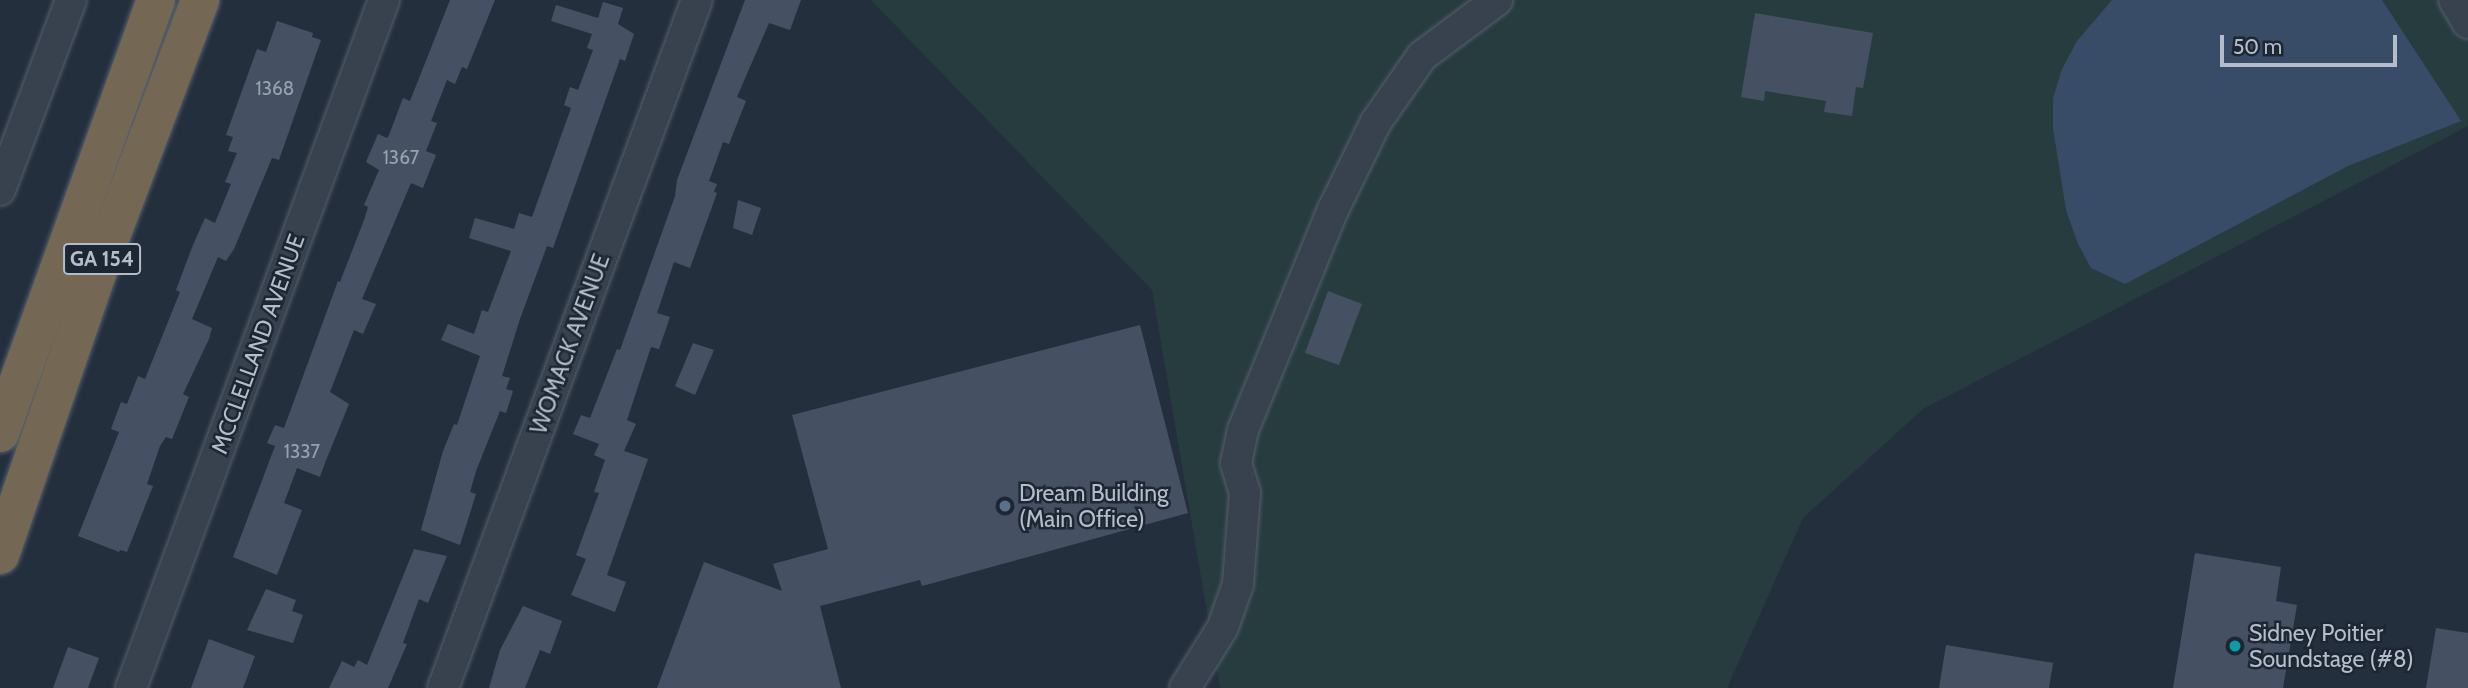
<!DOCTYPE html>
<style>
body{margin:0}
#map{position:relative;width:2468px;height:688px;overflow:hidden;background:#242f3e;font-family:Cabin,sans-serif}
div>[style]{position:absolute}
.green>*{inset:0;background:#263c3f}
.water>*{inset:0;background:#394c67}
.building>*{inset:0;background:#455162}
.roads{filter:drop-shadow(0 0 2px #565f6c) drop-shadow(0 0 2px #565f6c)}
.minor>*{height:30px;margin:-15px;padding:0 15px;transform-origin:15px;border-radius:15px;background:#38414e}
.highway>*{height:38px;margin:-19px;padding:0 19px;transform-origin:19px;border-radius:19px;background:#746855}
.dots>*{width:19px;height:19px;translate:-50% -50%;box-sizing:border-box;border:4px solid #1d2633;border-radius:50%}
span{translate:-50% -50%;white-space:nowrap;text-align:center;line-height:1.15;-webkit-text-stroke:5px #1d2633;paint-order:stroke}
.number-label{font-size:19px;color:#98a1af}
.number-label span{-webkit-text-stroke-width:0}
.shield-label span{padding:2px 5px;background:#1d2633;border:2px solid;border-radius:5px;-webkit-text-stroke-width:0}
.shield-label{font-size:21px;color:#b4bcc9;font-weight:700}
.street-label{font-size:23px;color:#b4bcc9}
.poi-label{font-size:23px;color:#b4bcc9}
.left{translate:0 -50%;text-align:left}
.scale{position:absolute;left:2220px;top:35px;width:177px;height:32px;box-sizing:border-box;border:4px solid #b4bcc9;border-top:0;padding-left:9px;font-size:21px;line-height:24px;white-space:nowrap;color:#b4bcc9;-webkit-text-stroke:5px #1d2633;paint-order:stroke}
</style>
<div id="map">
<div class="green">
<div style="clip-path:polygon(871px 0,2468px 0,2468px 126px,1923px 409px,1803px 518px,1727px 688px,1220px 688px,1152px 290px)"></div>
</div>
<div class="water">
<div style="clip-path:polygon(2112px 0,2382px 0,2461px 121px,2348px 166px,2125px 284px,2091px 268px,2078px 244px,2066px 210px,2053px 128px,2053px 98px,2062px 69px,2077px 41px)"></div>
</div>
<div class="building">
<div style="clip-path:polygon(450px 0,495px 0,467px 69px,462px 67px,455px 84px,447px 80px,431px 121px,437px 123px,426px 151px,436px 155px,423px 188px,411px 183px,362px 299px,376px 304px,363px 334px,354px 330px,330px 392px,349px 404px,325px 463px,320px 477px,297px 468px,284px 503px,302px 510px,277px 575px,233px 557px,275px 446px,267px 443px,275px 425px,284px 428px,338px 281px,340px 282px,364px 220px,368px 207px,364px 205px,379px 170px,366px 162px,378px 134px,387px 138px,389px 135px,403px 98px,410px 101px)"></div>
<div style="clip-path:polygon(745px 0,801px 0,790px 30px,769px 23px,737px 97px,746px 101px,729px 144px,723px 142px,709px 181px,717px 184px,714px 192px,717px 193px,690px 268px,674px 262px,657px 313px,670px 317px,659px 349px,651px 347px,627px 420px,636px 424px,624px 451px,648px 459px,607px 575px,626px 582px,615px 612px,571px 595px,586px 559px,576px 555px,599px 493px,594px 492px,605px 460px,594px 455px,599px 444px,573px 434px,581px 415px,590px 418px,617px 349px,620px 350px,675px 196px,677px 180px)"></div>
<div style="clip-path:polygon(603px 2px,623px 8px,618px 24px,634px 34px,625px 61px,620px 59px,553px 248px,547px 246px,520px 319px,502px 376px,510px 378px,506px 389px,513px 391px,506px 413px,500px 411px,476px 471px,470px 492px,476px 494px,460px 545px,421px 530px,443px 451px,454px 424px,457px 425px,480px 356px,441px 340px,448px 324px,474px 334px,482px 310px,488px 312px,511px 251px,469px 238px,475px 218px,514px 229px,519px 213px,532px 217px,571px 108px,564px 105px,570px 87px,578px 90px,593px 50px,587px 48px,592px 34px,551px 21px,556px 5px,598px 18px)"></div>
<div style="clip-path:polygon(1755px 13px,1873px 33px,1863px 88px,1856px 87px,1852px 116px,1824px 112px,1826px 101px,1765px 91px,1764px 101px,1741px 97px)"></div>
<div style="clip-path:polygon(277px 21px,313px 33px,312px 37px,321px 40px,279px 160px,272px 158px,234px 249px,226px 261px,218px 257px,192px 319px,212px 328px,209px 339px,183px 394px,189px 397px,172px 439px,166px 437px,160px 446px,147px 484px,153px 486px,127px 552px,120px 550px,119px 552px,78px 536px,119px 432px,111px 429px,121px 402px,127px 404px,138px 376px,145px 379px,180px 292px,176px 290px,193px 245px,205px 218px,215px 223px,231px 184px,225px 182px,237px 153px,228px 151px,233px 137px,226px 135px,257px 49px,266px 52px)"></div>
<div style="clip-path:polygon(738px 200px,761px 208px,752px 235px,733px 228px)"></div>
<div style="clip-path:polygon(1328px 291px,1362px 304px,1339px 365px,1305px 353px)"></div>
<div style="clip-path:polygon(1140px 325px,1188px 513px,922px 586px,920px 580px,820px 606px,841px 688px,657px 688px,704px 562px,782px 591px,773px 564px,828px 549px,792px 415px)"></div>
<div style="clip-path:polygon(693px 343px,714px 350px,695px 395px,675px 386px)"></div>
<div style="clip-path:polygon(414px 549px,447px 556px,428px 603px,419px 599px,403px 643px,407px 644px,388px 688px,329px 688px,342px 661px,354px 667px,358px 660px,367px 665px)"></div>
<div style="clip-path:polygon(2195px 553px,2281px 567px,2276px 601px,2297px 605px,2283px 688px,2173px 688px)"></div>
<div style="clip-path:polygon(266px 589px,296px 600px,292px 611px,303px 615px,293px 643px,247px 630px)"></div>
<div style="clip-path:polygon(523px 606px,562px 621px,550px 654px,540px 650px,525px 688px,489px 688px,500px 650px)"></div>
<div style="clip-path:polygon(2436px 628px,2468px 633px,2468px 688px,2426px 688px)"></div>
<div style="clip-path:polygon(209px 639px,255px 656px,243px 688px,191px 688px)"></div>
<div style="clip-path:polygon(1946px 645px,2053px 663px,2049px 688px,1939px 688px)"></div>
<div style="clip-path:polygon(68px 647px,99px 658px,88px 688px,53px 688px)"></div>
</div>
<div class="roads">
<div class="minor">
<div style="left:2454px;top:0;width:27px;rotate:59deg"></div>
<div style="left:0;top:190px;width:203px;rotate:-69.5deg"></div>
<div style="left:131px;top:688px;width:733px;rotate:-69.81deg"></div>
<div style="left:443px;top:688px;width:733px;rotate:-69.74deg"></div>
<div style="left:1185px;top:688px;width:72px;rotate:-58.1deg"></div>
<div style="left:1223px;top:627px;width:46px;rotate:-70.8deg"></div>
<div style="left:1238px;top:584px;width:91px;rotate:-85.6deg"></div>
<div style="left:1245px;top:493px;width:31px;rotate:-107deg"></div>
<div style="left:1236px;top:463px;width:34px;rotate:-78deg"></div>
<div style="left:1243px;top:430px;width:238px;rotate:-67.8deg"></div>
<div style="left:1333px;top:210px;width:98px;rotate:-64deg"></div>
<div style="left:1376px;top:122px;width:80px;rotate:-55.1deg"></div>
<div style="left:1422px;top:56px;width:94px;rotate:-36.7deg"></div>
</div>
<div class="highway">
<div style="left:0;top:433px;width:460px;rotate:-70.2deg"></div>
<div style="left:0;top:555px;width:298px;rotate:-71deg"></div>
<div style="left:97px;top:273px;width:292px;rotate:-69.3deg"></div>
</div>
</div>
<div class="dots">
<div style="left:1005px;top:506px;background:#5c6f8a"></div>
<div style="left:2235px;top:646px;background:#0f9aa8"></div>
</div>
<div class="number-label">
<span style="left:275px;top:89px">1368</span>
<span style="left:401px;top:158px">1367</span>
<span style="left:302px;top:452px">1337</span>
</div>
<div class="shield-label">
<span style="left:102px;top:259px">GA 154</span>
</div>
<div class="street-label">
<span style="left:258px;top:344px;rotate:-70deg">MCCLELLAND AVENUE</span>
<span style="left:570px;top:344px;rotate:-70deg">WOMACK AVENUE</span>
</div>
<div class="poi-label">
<span class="left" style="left:1019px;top:506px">Dream Building<br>(Main Office)</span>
<span class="left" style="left:2249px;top:646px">Sidney Poitier<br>Soundstage (#8)</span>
</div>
<div class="scale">50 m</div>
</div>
